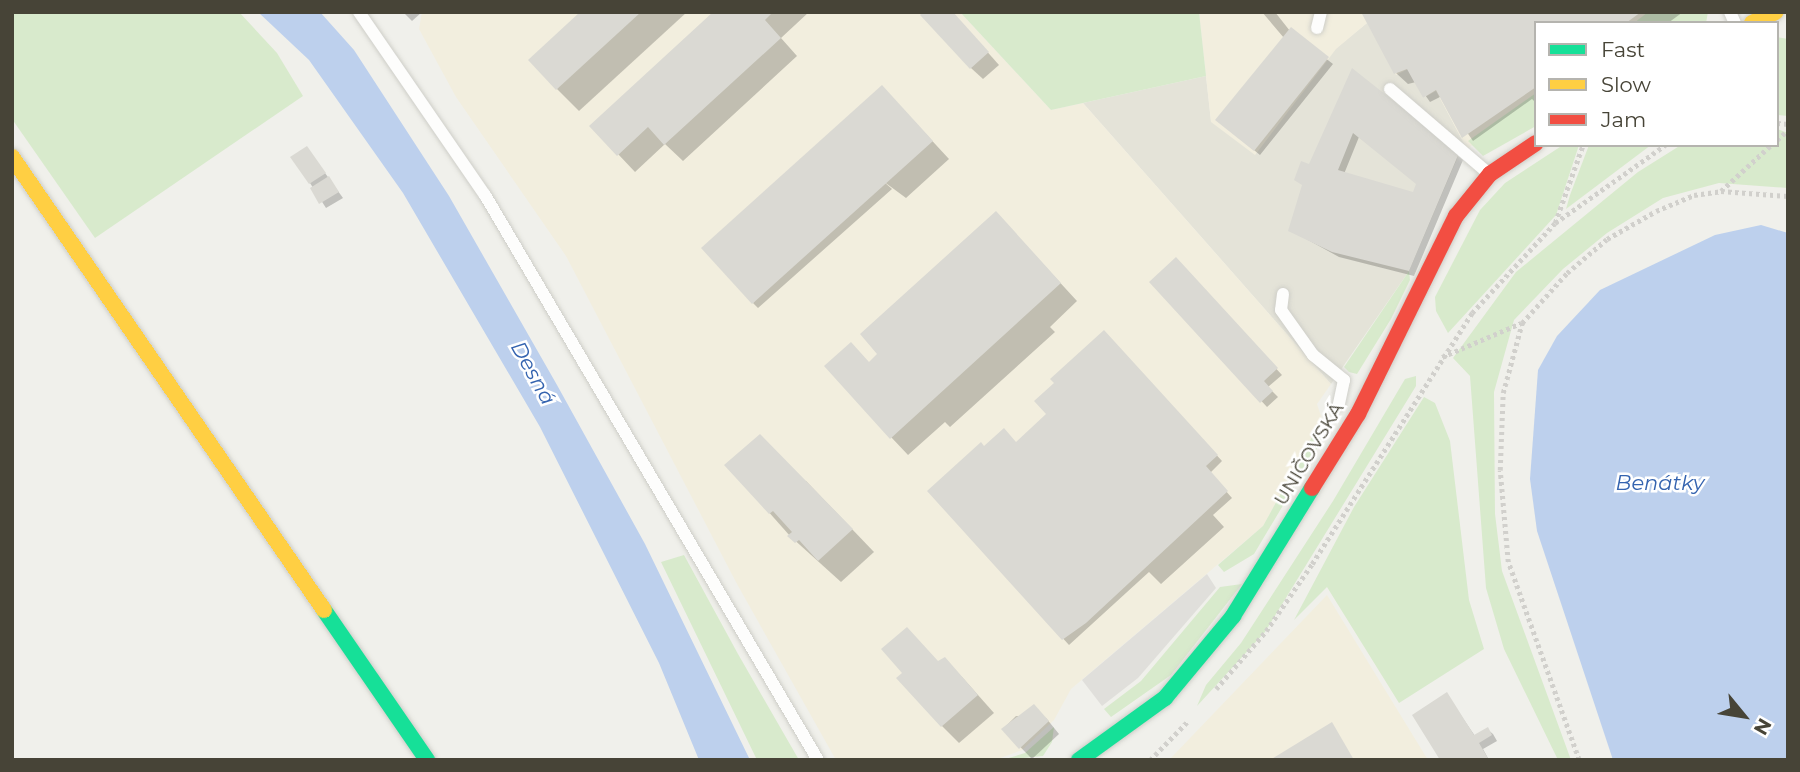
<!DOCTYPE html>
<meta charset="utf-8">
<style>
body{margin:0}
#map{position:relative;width:1800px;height:772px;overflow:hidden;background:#f0f0eb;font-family:Montserrat,sans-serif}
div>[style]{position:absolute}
.residential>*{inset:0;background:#e4e3d8}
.commercial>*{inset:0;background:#f2eede}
.green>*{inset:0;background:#d8eacc}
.parking>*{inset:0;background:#e0dfdb}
.water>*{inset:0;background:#bdd0ed}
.shadow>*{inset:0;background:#0003}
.building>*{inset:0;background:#dad9d3}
.path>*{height:4.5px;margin-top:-2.25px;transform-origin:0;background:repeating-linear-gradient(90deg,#d1d0cc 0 3.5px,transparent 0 7px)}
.roads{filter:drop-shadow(0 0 2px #cecec8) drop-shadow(0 0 2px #cecec8)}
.lane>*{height:12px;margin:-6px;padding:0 6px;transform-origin:6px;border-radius:6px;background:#fdfdfc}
.fast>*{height:16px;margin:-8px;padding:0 8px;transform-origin:8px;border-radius:8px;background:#16e098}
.slow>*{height:16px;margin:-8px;padding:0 8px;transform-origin:8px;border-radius:8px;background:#ffcf43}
.jam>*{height:16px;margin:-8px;padding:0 8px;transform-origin:8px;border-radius:8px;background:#f24e42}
span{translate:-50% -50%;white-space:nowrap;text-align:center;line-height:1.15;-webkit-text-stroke:5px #fff;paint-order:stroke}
.street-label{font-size:19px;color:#474437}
.water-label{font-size:21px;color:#3463af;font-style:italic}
.frame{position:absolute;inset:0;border:14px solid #474437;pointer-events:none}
.legend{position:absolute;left:1534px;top:21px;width:245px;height:126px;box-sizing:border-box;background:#fff;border:2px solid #b5b4af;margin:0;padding:9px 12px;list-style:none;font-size:21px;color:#474437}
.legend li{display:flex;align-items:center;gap:14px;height:35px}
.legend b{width:35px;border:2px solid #b5b4af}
.north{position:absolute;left:1709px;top:681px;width:70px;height:70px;-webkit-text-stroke:5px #fff;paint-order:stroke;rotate:120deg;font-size:19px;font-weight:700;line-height:28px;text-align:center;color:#474437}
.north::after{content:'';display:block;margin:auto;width:24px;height:32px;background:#474437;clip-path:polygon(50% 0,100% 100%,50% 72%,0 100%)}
</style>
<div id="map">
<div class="residential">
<div style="clip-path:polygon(1367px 23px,1407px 69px,1436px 90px,1467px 149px,1459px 154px,1409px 271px,1331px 384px,1083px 103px,1206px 76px,1211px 121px,1336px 48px)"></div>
</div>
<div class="commercial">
<div style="clip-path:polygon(422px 12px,960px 12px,1051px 110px,1083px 103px,1331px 384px,1317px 404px,1322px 419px,1263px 526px,1071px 689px,1054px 720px,1022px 750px,995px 760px,836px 760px,737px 584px,566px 256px,456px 97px,419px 29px)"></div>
<div style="clip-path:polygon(1199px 12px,1655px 12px,1641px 23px,1536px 23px,1536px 99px,1467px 149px,1436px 91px,1423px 98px,1408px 69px,1396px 75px,1367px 23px,1336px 49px,1255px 155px,1211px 122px)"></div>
<div style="clip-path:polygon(1327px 595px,1428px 760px,1169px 760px)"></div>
</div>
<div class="green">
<div style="clip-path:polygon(12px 12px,239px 12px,277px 53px,303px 96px,95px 238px,12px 119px)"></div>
<div style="clip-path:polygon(960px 12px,1199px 12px,1206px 76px,1051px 110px)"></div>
<div style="clip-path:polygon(1648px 12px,1708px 12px,1706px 23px,1634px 23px)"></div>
<div style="clip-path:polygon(1777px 37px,1788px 39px,1788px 116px,1777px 115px)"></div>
<div style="clip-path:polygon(1536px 93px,1536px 126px,1483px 156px,1468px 141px)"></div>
<div style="clip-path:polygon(1777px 129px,1788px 133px,1788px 188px,1719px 183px,1663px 198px,1607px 233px,1563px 269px,1514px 320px,1494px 392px,1495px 514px,1502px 571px,1571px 760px,1558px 760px,1504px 649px,1486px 588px,1470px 376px,1453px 358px,1516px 272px,1638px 172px,1681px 145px,1777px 145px)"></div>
<div style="clip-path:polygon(1563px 145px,1579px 145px,1556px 215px,1448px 333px,1436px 311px,1435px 297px,1480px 210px,1505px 183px)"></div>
<div style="clip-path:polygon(1589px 145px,1651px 145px,1566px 209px,1570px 195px)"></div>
<div style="clip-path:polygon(1409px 271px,1410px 280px,1391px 319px,1357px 374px,1349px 372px,1344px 367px)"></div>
<div style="clip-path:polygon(1416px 376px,1416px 386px,1265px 632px,1197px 706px,1206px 685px,1241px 643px,1333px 501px,1405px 379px)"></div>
<div style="clip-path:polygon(1424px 397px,1435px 403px,1450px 441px,1469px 600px,1484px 649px,1399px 703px,1327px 587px,1294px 620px,1354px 507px)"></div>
<div style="clip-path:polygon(1322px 419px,1328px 430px,1254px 554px,1224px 572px,1218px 565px,1263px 526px)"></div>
<div style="clip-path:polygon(684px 555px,738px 654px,799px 760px,757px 760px,661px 562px)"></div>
<div style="clip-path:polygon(1242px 584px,1171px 675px,1111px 717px,1104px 709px,1141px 681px,1220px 587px)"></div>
<div style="clip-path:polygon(1054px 727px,1052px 742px,1043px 756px,1002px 760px,1025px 753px)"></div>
</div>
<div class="parking">
<div style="clip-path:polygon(1207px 574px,1216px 588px,1138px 678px,1102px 706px,1082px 680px)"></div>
</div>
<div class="water">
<div style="clip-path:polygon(258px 12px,320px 12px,354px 50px,449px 196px,557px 385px,645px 544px,750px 760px,699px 760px,659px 663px,540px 427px,403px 193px,309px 60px)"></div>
<div style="clip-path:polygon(1761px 225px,1788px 233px,1788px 760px,1613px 760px,1537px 531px,1530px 479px,1538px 370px,1557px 336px,1600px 290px,1715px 235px)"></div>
</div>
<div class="shadow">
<div style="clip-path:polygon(403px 12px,422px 12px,412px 21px)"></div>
<div style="clip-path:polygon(583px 12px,687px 12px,579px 111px,557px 89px)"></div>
<div style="clip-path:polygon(716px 12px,809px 12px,781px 38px,797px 56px,683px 161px,665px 144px,635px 172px,618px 154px)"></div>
<div style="clip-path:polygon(952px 12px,999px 65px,983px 79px,971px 68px)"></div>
<div style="clip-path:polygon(1262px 12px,1275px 12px,1290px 31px,1333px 64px,1260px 155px,1223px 125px,1284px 38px)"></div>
<div style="clip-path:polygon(1363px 12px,1683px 12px,1668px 23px,1536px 23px,1536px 103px,1532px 99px,1473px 141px,1442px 96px,1430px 102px,1416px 82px,1408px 84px,1396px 73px)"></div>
<div style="clip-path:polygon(evenodd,1353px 71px,1463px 160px,1414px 276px,1339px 257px,1290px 230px,1310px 167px,1353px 71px,1359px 137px,1418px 184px,1414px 195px,1344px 174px,1359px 137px)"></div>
<div style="clip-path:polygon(899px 105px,949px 159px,906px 198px,883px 181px,892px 189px,758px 308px,753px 303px)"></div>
<div style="clip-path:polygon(307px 148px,343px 198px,326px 208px,310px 183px)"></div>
<div style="clip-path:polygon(996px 213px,1077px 301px,1050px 327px,1055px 332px,950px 427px,945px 422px,908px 455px,891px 437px,870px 364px,887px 366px,862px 334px)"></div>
<div style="clip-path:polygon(1176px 260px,1282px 375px,1268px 387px,1278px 397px,1267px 407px,1151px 282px)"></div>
<div style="clip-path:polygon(1104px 332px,1222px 461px,1210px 473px,1232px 498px,1213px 515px,1224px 527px,1161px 584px,1149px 572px,1069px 645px,929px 492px,984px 448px,1017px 443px,1049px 414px)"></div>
<div style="clip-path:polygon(727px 465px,806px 481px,874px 552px,841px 582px,790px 536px)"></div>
<div style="clip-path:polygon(939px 663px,962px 677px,994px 713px,959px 743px,942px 726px)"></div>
<div style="clip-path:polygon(1447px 695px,1475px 736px,1487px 729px,1493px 734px,1497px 741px,1483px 749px,1489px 760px,1442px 760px)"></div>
<div style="clip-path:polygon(1016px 716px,1046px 718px,1059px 734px,1032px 759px,1003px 729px)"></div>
</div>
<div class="building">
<div style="clip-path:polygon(580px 12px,641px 12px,556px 90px,528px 60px)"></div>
<div style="clip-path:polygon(713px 12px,773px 12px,765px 20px,781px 38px,664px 145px,648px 127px,617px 156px,589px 126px)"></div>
<div style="clip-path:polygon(923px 12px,953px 12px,989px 52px,970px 69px,920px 15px)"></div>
<div style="clip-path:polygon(1361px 12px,1641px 12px,1626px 23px,1536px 23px,1536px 87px,1462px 138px,1436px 90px,1423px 98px,1407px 69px,1394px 74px)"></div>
<div style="clip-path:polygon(1291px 27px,1329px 57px,1254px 151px,1215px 120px)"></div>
<div style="clip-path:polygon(evenodd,1352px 68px,1459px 153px,1409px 271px,1332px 252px,1288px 231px,1302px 185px,1294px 180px,1301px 161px,1309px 164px,1352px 68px,1353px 133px,1416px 184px,1413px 192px,1338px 170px,1353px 133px)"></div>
<div style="clip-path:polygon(882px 85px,933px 141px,752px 304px,701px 248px)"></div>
<div style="clip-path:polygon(307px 146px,326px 173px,309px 184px,290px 157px)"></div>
<div style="clip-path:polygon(329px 176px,339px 192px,319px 204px,310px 188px)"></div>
<div style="clip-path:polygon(996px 211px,1061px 283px,890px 439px,824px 366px,851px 342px,869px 362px,877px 354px,860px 334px)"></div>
<div style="clip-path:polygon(1176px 257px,1278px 368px,1264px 381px,1273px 391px,1260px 403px,1149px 282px)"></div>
<div style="clip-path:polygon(1104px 330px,1218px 455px,1206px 466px,1228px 491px,1086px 623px,1062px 640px,927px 491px,981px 442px,984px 446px,1004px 428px,1016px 442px,1046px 414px,1034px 401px,1054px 383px,1050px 379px)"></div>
<div style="clip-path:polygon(760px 434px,853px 529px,818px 561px,799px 540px,795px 543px,787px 536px,792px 532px,773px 511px,769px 514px,724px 465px)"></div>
<div style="clip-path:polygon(907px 627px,938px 661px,945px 657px,978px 695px,941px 727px,896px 678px,902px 673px,881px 649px)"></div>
<div style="clip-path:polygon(1447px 692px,1474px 735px,1488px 727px,1492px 735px,1479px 743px,1489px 760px,1440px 760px,1412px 715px)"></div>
<div style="clip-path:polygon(1034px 704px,1049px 721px,1019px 749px,1001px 729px)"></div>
<div style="clip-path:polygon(1332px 722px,1354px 760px,1270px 760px)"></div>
</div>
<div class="path">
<div style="left:1777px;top:123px;width:11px;rotate:5deg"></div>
<div style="left:1777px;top:140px;width:15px;rotate:-42deg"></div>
<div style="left:1721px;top:191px;width:68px;rotate:-42.6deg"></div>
<div style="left:1555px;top:223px;width:83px;rotate:-70.3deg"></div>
<div style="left:1442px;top:357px;width:86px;rotate:-23.3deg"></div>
<div style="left:1216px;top:689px;width:77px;rotate:-49.2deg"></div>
<div style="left:1266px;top:631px;width:81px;rotate:-55.5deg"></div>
<div style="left:1312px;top:564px;width:298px;rotate:-57.5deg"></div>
<div style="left:1472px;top:313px;width:122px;rotate:-47.3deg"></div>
<div style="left:1555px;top:223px;width:135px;rotate:-35.3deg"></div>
<div style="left:1150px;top:760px;width:53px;rotate:-45.8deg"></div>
<div style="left:1579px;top:760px;width:210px;rotate:-109.7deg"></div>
<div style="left:1508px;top:562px;width:92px;rotate:-95deg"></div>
<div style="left:1500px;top:470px;width:77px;rotate:-87.8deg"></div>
<div style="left:1503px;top:393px;width:73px;rotate:-74.8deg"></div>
<div style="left:1522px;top:323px;width:67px;rotate:-48deg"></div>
<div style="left:1567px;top:273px;width:52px;rotate:-40.4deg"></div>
<div style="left:1607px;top:239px;width:56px;rotate:-29.7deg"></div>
<div style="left:1656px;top:211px;width:41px;rotate:-22.8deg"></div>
<div style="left:1694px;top:195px;width:27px;rotate:-8deg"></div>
<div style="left:1721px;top:191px;width:67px;rotate:4.3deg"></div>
</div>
<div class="roads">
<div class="lane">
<div style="left:359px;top:12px;width:222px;rotate:55.5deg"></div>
<div style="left:485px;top:195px;width:656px;rotate:59.49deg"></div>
<div style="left:1730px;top:12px;width:12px;rotate:66deg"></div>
<div style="left:1317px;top:28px;width:16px;rotate:-76deg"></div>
<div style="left:1390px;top:89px;width:130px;rotate:40.6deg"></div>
<div style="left:1283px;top:294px;width:16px;rotate:97deg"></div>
<div style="left:1281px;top:310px;width:55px;rotate:54.6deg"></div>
<div style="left:1313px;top:355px;width:40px;rotate:39deg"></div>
<div style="left:1344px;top:380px;width:25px;rotate:102deg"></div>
</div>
<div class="fast">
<div style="left:324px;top:610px;width:182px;rotate:55.5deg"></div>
<div style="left:1079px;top:760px;width:106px;rotate:-35.8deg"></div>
<div style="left:1165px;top:698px;width:107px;rotate:-50.3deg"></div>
<div style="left:1233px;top:616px;width:150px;rotate:-58.3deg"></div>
</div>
<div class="slow">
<div style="left:1752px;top:23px;width:26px;rotate:-25deg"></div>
<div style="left:12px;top:157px;width:550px;rotate:55.44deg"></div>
</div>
<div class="jam">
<div style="left:1312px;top:488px;width:87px;rotate:-58.1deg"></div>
<div style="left:1358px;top:414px;width:221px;rotate:-63.7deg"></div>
<div style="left:1456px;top:216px;width:54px;rotate:-51deg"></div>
<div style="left:1490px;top:174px;width:55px;rotate:-34deg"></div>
</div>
</div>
<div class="street-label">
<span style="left:1309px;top:454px;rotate:-59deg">UNIČOVSKÁ</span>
</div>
<div class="water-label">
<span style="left:533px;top:373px;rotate:61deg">Desná</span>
<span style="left:1660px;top:483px">Benátky</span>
</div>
<div class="frame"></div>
<ul class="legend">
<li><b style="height:9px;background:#16e098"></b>Fast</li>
<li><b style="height:9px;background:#ffcf43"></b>Slow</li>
<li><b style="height:9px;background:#f24e42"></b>Jam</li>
</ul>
<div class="north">N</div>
</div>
